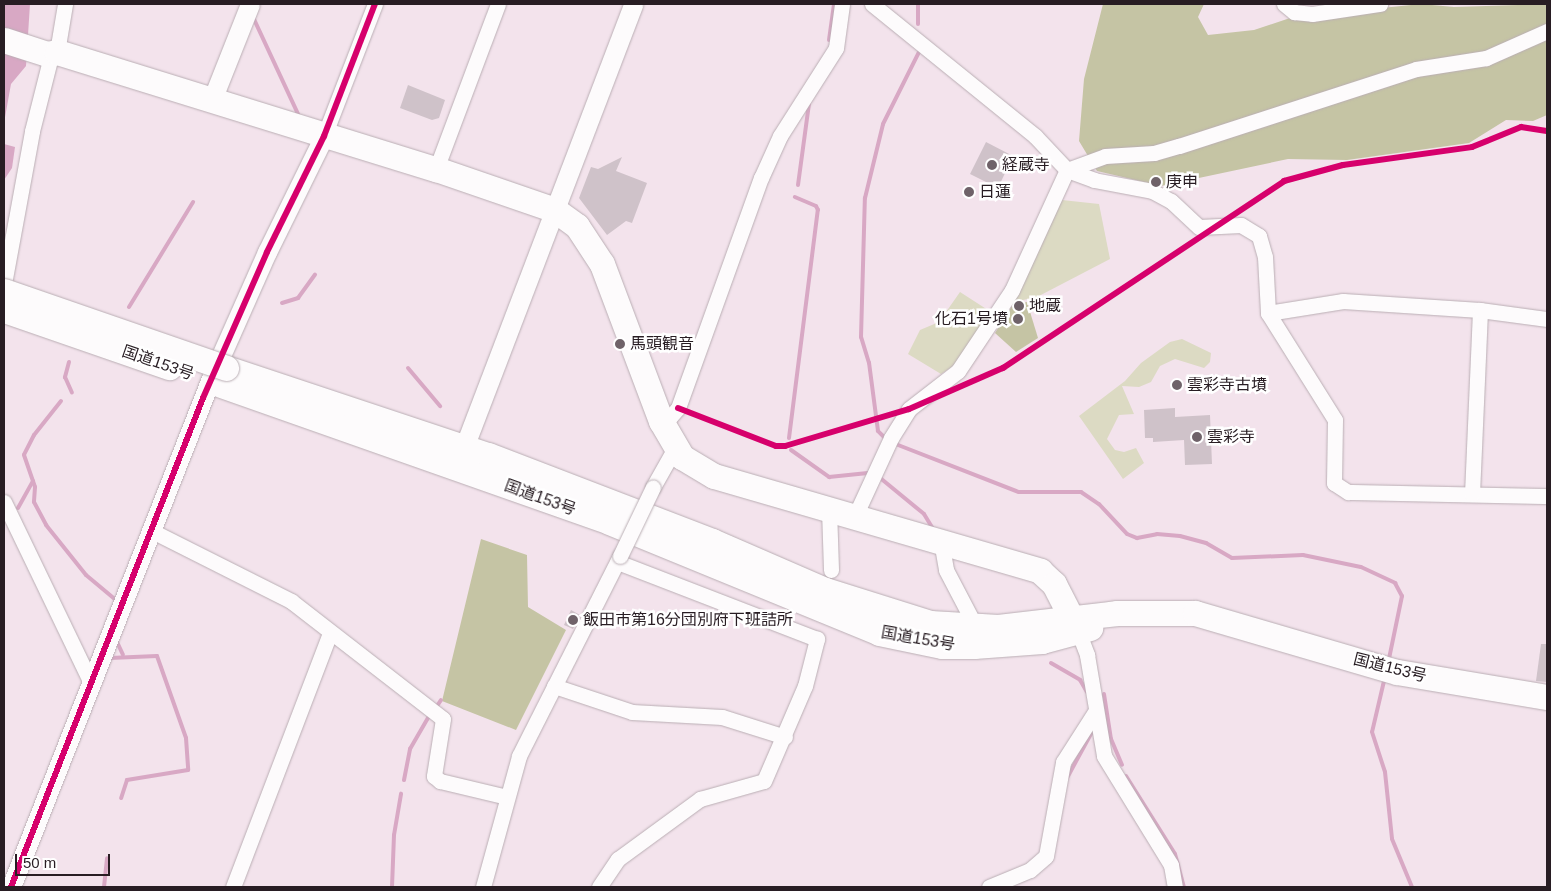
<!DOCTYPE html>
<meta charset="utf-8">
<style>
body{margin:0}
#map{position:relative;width:1551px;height:891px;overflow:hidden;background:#f3e3ec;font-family:Arial,"Noto Sans JP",sans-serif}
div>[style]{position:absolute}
.green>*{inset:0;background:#dcdac3}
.forest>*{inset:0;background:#c5c4a4}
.water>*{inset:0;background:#d8a8c4}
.stream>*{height:4px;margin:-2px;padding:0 2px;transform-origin:2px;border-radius:2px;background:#d8a8c4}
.building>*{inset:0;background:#cfc2c9}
.roads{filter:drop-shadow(0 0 1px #baaeb4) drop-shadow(0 0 1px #baaeb4)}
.minor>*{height:15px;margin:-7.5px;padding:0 7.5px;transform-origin:7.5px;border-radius:7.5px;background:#fdfbfc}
.tertiary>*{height:19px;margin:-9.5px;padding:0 9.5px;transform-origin:9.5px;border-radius:9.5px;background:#fdfbfc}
.trunk>*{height:25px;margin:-12.5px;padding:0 12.5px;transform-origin:12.5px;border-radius:12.5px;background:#fdfbfc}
.bridges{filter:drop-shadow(0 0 1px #baaeb4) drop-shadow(0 0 1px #baaeb4)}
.minor-bridge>*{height:15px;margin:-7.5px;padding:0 7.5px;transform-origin:7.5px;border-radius:7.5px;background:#fdfbfc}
.trunk-bridge>*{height:25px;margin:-12.5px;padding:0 12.5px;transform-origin:12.5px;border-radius:12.5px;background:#fdfbfc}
.cycleway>*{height:6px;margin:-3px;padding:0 3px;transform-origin:3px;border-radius:3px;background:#d6006c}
.dots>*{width:14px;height:14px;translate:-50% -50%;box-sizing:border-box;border:2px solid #fff;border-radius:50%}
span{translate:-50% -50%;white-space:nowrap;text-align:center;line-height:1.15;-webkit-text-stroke:5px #fff;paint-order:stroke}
.poi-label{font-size:16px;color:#281d23}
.left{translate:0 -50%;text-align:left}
.right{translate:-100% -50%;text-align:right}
.street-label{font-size:16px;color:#281d23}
.frame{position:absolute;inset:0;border:5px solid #281d23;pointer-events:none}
.scale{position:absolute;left:15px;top:854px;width:95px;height:22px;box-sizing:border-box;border:2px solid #281d23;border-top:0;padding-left:6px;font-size:15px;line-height:18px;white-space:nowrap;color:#281d23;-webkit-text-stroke:4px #fff;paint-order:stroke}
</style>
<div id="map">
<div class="green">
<div style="clip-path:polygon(1062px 200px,1099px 204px,1110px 259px,1037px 297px,1014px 302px)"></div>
<div style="clip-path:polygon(960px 292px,991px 312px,955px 365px,941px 374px,908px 354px,920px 330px,939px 322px)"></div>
<div style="clip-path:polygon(1182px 339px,1211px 353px,1210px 362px,1204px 368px,1175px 359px,1160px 366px,1151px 382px,1139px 387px,1122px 386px,1134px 414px,1119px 415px,1107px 439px,1115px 450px,1124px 452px,1136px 448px,1144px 463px,1123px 479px,1079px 416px,1125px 381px,1141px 363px,1170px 342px)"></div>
</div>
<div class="forest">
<div style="clip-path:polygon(1103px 4px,1204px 4px,1198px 17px,1208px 35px,1254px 30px,1293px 17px,1421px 4px,1454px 7px,1547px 4px,1547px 115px,1533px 121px,1506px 120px,1469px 143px,1347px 160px,1288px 159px,1161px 186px,1097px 171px,1079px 141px,1084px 79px)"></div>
<div style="clip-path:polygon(1027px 302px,1038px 338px,1016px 352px,995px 333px,1012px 306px)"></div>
<div style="clip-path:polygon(481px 539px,527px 555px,528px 607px,566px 630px,516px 730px,442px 701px)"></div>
</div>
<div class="water">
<div style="clip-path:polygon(4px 4px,30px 4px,26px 66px,11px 84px,4px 123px)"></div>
<div style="clip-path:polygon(4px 144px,15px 147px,12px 168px,4px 180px)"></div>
</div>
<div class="stream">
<div style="left:918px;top:4px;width:20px;rotate:90deg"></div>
<div style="left:253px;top:17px;width:109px;rotate:65.1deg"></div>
<div style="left:829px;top:40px;width:36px;rotate:-82deg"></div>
<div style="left:798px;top:185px;width:82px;rotate:-82.3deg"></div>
<div style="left:282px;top:303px;width:17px;rotate:-17deg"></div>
<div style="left:298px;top:298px;width:29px;rotate:-54deg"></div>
<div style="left:129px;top:307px;width:123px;rotate:-58.6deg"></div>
<div style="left:69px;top:362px;width:16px;rotate:105deg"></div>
<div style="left:65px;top:377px;width:17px;rotate:66deg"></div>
<div style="left:408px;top:368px;width:50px;rotate:49.9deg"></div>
<div style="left:61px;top:401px;width:43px;rotate:128.5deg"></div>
<div style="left:34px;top:435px;width:22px;rotate:117deg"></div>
<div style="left:24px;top:455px;width:34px;rotate:71deg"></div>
<div style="left:35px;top:487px;width:15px;rotate:94deg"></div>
<div style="left:34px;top:502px;width:26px;rotate:62deg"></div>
<div style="left:46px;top:525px;width:64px;rotate:51.3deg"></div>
<div style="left:86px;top:575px;width:39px;rotate:40deg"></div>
<div style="left:789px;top:438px;width:230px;rotate:-82.8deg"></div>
<div style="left:818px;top:210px;width:4px;rotate:-117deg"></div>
<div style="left:816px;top:206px;width:23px;rotate:-157deg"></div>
<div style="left:887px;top:440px;width:13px;rotate:-135deg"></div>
<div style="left:878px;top:431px;width:69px;rotate:-97.5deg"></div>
<div style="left:869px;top:363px;width:27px;rotate:-107deg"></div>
<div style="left:861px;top:337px;width:139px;rotate:-88.4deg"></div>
<div style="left:865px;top:198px;width:76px;rotate:-76.3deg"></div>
<div style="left:883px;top:124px;width:80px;rotate:-63.4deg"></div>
<div style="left:893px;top:443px;width:135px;rotate:21.3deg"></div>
<div style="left:1019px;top:492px;width:62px"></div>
<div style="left:1081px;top:492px;width:22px;rotate:34deg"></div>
<div style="left:1099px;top:504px;width:41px;rotate:47deg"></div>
<div style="left:1127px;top:534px;width:11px;rotate:22deg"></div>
<div style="left:1137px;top:538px;width:20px;rotate:-11deg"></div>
<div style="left:1157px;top:534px;width:23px;rotate:5deg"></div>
<div style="left:1180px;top:536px;width:27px;rotate:15deg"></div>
<div style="left:1206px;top:543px;width:30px;rotate:30deg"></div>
<div style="left:1232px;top:558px;width:71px;rotate:-2.4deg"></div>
<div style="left:1303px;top:555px;width:59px;rotate:11.7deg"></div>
<div style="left:1361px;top:567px;width:38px;rotate:25deg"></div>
<div style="left:1395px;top:583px;width:15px;rotate:62deg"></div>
<div style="left:1402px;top:596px;width:64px;rotate:101.7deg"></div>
<div style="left:791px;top:450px;width:47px;rotate:35.4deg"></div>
<div style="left:829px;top:477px;width:39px;rotate:-6deg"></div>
<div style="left:879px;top:477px;width:58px;rotate:39.4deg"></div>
<div style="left:924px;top:514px;width:17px;rotate:59deg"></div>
<div style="left:18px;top:508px;width:31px;rotate:-61deg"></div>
<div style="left:117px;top:642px;width:14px;rotate:65deg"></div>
<div style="left:110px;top:658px;width:47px;rotate:-2.4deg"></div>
<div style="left:157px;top:656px;width:87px;rotate:70.5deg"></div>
<div style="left:186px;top:738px;width:32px;rotate:86deg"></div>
<div style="left:188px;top:770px;width:62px;rotate:170.7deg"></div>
<div style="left:127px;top:780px;width:19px;rotate:108deg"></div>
<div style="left:1051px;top:663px;width:34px;rotate:30deg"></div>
<div style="left:1080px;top:680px;width:14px;rotate:60deg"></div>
<div style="left:1384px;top:681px;width:52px;rotate:103.2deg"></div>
<div style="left:1372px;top:732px;width:42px;rotate:72deg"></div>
<div style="left:1385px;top:772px;width:67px;rotate:84deg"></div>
<div style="left:1392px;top:839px;width:52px;rotate:67.4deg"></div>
<div style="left:1104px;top:694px;width:46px;rotate:81.2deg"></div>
<div style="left:1111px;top:739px;width:28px;rotate:67deg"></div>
<div style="left:437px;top:706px;width:7px;rotate:-56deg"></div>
<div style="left:1126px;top:776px;width:92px;rotate:57.9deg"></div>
<div style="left:1175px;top:854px;width:34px;rotate:75deg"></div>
<div style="left:1067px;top:778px;width:52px;rotate:-61.5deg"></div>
<div style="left:404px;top:780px;width:32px;rotate:-79deg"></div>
<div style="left:410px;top:749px;width:39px;rotate:-60deg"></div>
<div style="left:104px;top:887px;width:29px;rotate:-84deg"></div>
<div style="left:392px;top:887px;width:52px;rotate:-87.8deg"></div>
<div style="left:394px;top:835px;width:42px;rotate:-80.3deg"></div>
</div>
<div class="building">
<div style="clip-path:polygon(408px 85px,445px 100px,439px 118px,432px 120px,400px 108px)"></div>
<div style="clip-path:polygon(986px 142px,1013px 156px,998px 188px,970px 174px)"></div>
<div style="clip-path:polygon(622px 157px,616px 171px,647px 183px,632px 223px,626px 221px,607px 235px,579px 198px,591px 167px,598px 169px)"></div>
<div style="clip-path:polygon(1175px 408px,1175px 417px,1210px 415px,1212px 464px,1185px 465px,1184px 440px,1153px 442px,1153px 438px,1145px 438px,1144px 410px)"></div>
<div style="clip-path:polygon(571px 610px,580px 615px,573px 629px,564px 625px)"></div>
<div style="clip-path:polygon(1541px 644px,1547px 644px,1547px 682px,1536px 681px)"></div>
</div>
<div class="roads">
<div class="minor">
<div style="left:872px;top:4px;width:210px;rotate:39deg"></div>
<div style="left:1035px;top:136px;width:47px;rotate:46.7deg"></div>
<div style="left:1067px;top:170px;width:29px;rotate:20deg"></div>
<div style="left:1094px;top:180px;width:59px;rotate:10.7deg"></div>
<div style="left:1152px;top:191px;width:21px;rotate:28deg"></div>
<div style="left:1171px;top:201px;width:38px;rotate:43deg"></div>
<div style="left:1199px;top:227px;width:42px;rotate:-2.7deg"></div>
<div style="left:1241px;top:225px;width:21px;rotate:31deg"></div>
<div style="left:1259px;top:236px;width:22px;rotate:74deg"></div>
<div style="left:1265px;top:257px;width:56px;rotate:86.9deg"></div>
<div style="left:1268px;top:313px;width:126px;rotate:57.9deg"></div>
<div style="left:1335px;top:420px;width:63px;rotate:90.9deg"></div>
<div style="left:1334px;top:483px;width:17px;rotate:33deg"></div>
<div style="left:1348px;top:492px;width:199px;rotate:1.2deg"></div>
<div style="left:1284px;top:4px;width:13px;rotate:39deg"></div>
<div style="left:1294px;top:12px;width:18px;rotate:6deg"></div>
<div style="left:1312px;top:14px;width:69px;rotate:-8.4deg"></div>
<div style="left:324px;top:136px;width:142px;rotate:-68.9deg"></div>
<div style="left:436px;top:169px;width:176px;rotate:-69.4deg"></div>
<div style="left:4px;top:284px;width:156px;rotate:-79.6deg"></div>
<div style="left:32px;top:131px;width:73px;rotate:-75.8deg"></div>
<div style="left:50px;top:60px;width:11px;rotate:-49deg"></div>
<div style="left:57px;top:52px;width:49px;rotate:-80.5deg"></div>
<div style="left:1268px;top:313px;width:76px;rotate:-9.1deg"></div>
<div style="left:1343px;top:301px;width:137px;rotate:3.8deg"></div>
<div style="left:661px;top:421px;width:10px;rotate:-24deg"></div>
<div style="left:670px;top:417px;width:12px;rotate:-48deg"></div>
<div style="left:678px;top:408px;width:245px;rotate:-70.2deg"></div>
<div style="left:761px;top:178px;width:46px;rotate:-65.7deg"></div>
<div style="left:780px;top:136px;width:104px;rotate:-57.5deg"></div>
<div style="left:836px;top:48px;width:44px;rotate:-82.2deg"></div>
<div style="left:653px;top:487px;width:45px;rotate:-60.6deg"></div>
<div style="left:1472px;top:494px;width:184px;rotate:-87.5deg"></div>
<div style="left:1480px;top:310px;width:68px;rotate:7.7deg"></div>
<div style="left:4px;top:502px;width:201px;rotate:64.3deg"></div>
<div style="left:829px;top:509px;width:61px;rotate:88.1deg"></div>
<div style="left:855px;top:516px;width:86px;rotate:-65.2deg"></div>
<div style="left:891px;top:438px;width:34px;rotate:-58deg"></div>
<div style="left:909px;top:409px;width:62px;rotate:-37.8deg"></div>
<div style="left:958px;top:371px;width:97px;rotate:-56.3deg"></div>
<div style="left:1012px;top:290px;width:132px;rotate:-65.4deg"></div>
<div style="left:1067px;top:170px;width:40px;rotate:-20.2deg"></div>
<div style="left:1105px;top:156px;width:49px;rotate:-3.5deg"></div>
<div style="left:1154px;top:153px;width:26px;rotate:-16deg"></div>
<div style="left:1179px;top:146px;width:249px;rotate:-18deg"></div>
<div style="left:1416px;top:69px;width:71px;rotate:-8.9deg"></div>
<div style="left:1486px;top:58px;width:67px;rotate:-23.9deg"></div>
<div style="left:152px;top:531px;width:156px;rotate:26.7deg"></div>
<div style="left:291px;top:601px;width:192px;rotate:37.8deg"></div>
<div style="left:443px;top:719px;width:58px;rotate:99deg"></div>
<div style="left:434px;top:776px;width:8px;rotate:40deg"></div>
<div style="left:440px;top:781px;width:69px;rotate:13.4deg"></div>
<div style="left:941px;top:541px;width:29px;rotate:80deg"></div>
<div style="left:946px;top:570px;width:52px;rotate:62.4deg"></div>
<div style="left:1078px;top:631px;width:26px;rotate:69deg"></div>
<div style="left:1087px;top:655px;width:102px;rotate:80.4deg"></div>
<div style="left:1104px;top:756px;width:128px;rotate:58.4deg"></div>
<div style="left:1171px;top:865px;width:22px;rotate:80deg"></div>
<div style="left:554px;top:686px;width:82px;rotate:18.4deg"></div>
<div style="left:632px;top:712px;width:90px;rotate:3.2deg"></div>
<div style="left:722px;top:717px;width:66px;rotate:17.6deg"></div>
<div style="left:233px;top:887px;width:272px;rotate:-69.1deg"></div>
<div style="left:483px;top:887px;width:136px;rotate:-74.6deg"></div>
<div style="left:519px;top:756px;width:224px;rotate:-63.2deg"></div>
<div style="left:599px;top:887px;width:34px;rotate:-56deg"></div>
<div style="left:618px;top:859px;width:102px;rotate:-36.2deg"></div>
<div style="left:700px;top:799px;width:66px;rotate:-15.7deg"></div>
<div style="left:764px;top:781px;width:103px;rotate:-66.7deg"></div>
<div style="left:805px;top:686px;width:49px;rotate:-75.7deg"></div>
<div style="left:817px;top:639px;width:214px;rotate:-158.9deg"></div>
<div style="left:989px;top:887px;width:44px;rotate:-22.5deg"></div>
<div style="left:1030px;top:870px;width:21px;rotate:-41deg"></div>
<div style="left:1046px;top:856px;width:96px;rotate:-79.7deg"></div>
<div style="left:1063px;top:762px;width:59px;rotate:-57.4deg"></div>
</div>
<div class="tertiary">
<div style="left:212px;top:100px;width:103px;rotate:-68.4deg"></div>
<div style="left:460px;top:458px;width:486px;rotate:-69.1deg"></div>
<div style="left:11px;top:887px;width:549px;rotate:-68.53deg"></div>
<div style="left:212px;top:376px;width:136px;rotate:-66.1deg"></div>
<div style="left:267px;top:252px;width:129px;rotate:-63.8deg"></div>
</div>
<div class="trunk">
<div style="left:4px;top:40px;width:45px;rotate:18deg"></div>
<div style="left:47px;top:54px;width:10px;rotate:-11deg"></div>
<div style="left:57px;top:52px;width:397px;rotate:17.2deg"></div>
<div style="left:436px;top:169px;width:126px;rotate:19deg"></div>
<div style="left:555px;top:210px;width:27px;rotate:36deg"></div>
<div style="left:577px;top:226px;width:45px;rotate:56.7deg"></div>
<div style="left:602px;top:264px;width:168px;rotate:69.4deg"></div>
<div style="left:661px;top:421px;width:42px;rotate:59.7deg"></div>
<div style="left:682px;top:457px;width:37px;rotate:31deg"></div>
<div style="left:714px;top:476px;width:340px;rotate:16.2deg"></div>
<div style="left:1040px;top:571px;width:19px;rotate:43deg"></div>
<div style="left:1054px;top:584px;width:53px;rotate:62.9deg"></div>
<div style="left:226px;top:368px;width:276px;rotate:18.4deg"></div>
<div style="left:488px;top:455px;width:240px;rotate:21deg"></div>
<div style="left:712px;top:541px;width:123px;rotate:23.4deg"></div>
<div style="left:825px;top:590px;width:110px;rotate:17.4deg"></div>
<div style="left:930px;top:623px;width:68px;rotate:3.4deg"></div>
<div style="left:998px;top:627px;width:120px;rotate:-6.7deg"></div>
<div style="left:1117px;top:613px;width:78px"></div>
<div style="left:1195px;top:613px;width:210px;rotate:16.3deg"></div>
<div style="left:1397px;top:672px;width:152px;rotate:9.5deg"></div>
<div style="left:221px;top:385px;width:411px;rotate:19.4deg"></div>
<div style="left:609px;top:522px;width:292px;rotate:22.3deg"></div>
<div style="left:879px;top:633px;width:64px;rotate:11.7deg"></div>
<div style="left:942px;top:646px;width:32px"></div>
<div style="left:974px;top:646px;width:68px;rotate:-4.2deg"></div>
<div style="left:1042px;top:641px;width:50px;rotate:-15.2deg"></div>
</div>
</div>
<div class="bridges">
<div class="minor-bridge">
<div style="left:620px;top:556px;width:76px;rotate:-64.4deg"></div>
</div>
<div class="trunk-bridge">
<div style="left:4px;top:291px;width:235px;rotate:19.1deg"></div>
<div style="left:4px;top:310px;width:175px;rotate:19.1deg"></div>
</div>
</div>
<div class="cycleway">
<div style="left:678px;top:408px;width:105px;rotate:21.2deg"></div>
<div style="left:776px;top:446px;width:9px"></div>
<div style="left:785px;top:446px;width:129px;rotate:-16.6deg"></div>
<div style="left:909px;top:409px;width:103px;rotate:-23.6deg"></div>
<div style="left:1003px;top:368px;width:338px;rotate:-33.6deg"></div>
<div style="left:1284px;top:181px;width:61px;rotate:-15.2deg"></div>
<div style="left:1343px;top:165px;width:130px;rotate:-7.9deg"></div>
<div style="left:1472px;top:147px;width:53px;rotate:-22.2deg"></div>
<div style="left:1521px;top:127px;width:26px;rotate:9deg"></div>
<div style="left:11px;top:887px;width:525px;rotate:-68.56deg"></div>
<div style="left:203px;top:398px;width:159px;rotate:-66.3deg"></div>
<div style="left:267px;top:252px;width:129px;rotate:-63.8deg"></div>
<div style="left:324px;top:136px;width:142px;rotate:-68.9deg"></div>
</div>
<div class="dots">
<div style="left:992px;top:165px;background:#6f6269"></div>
<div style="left:1156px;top:182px;background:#6f6269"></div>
<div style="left:969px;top:192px;background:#6f6269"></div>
<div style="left:1019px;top:306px;background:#6f6269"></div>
<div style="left:1018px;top:319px;background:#6f6269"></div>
<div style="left:620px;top:344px;background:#6f6269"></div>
<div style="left:1177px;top:385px;background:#6f6269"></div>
<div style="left:1197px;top:437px;background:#6f6269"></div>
<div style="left:573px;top:620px;background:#6f6269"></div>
</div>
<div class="poi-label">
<span class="left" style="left:1002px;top:165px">経蔵寺</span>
<span class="left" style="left:1166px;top:182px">庚申</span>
<span class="left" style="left:979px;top:192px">日蓮</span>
<span class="left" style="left:1029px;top:306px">地蔵</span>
<span class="right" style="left:1008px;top:319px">化石1号墳</span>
<span class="left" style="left:630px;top:344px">馬頭観音</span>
<span class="left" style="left:1187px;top:385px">雲彩寺古墳</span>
<span class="left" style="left:1207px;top:437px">雲彩寺</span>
<span class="left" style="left:583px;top:620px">飯田市第16分団別府下班詰所</span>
</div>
<div class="street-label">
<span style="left:158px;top:363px;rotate:19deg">国道153号</span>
<span style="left:540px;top:498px;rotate:20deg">国道153号</span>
<span style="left:918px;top:639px;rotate:10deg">国道153号</span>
<span style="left:1390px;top:668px;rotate:14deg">国道153号</span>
</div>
<div class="frame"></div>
<div class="scale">50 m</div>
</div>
